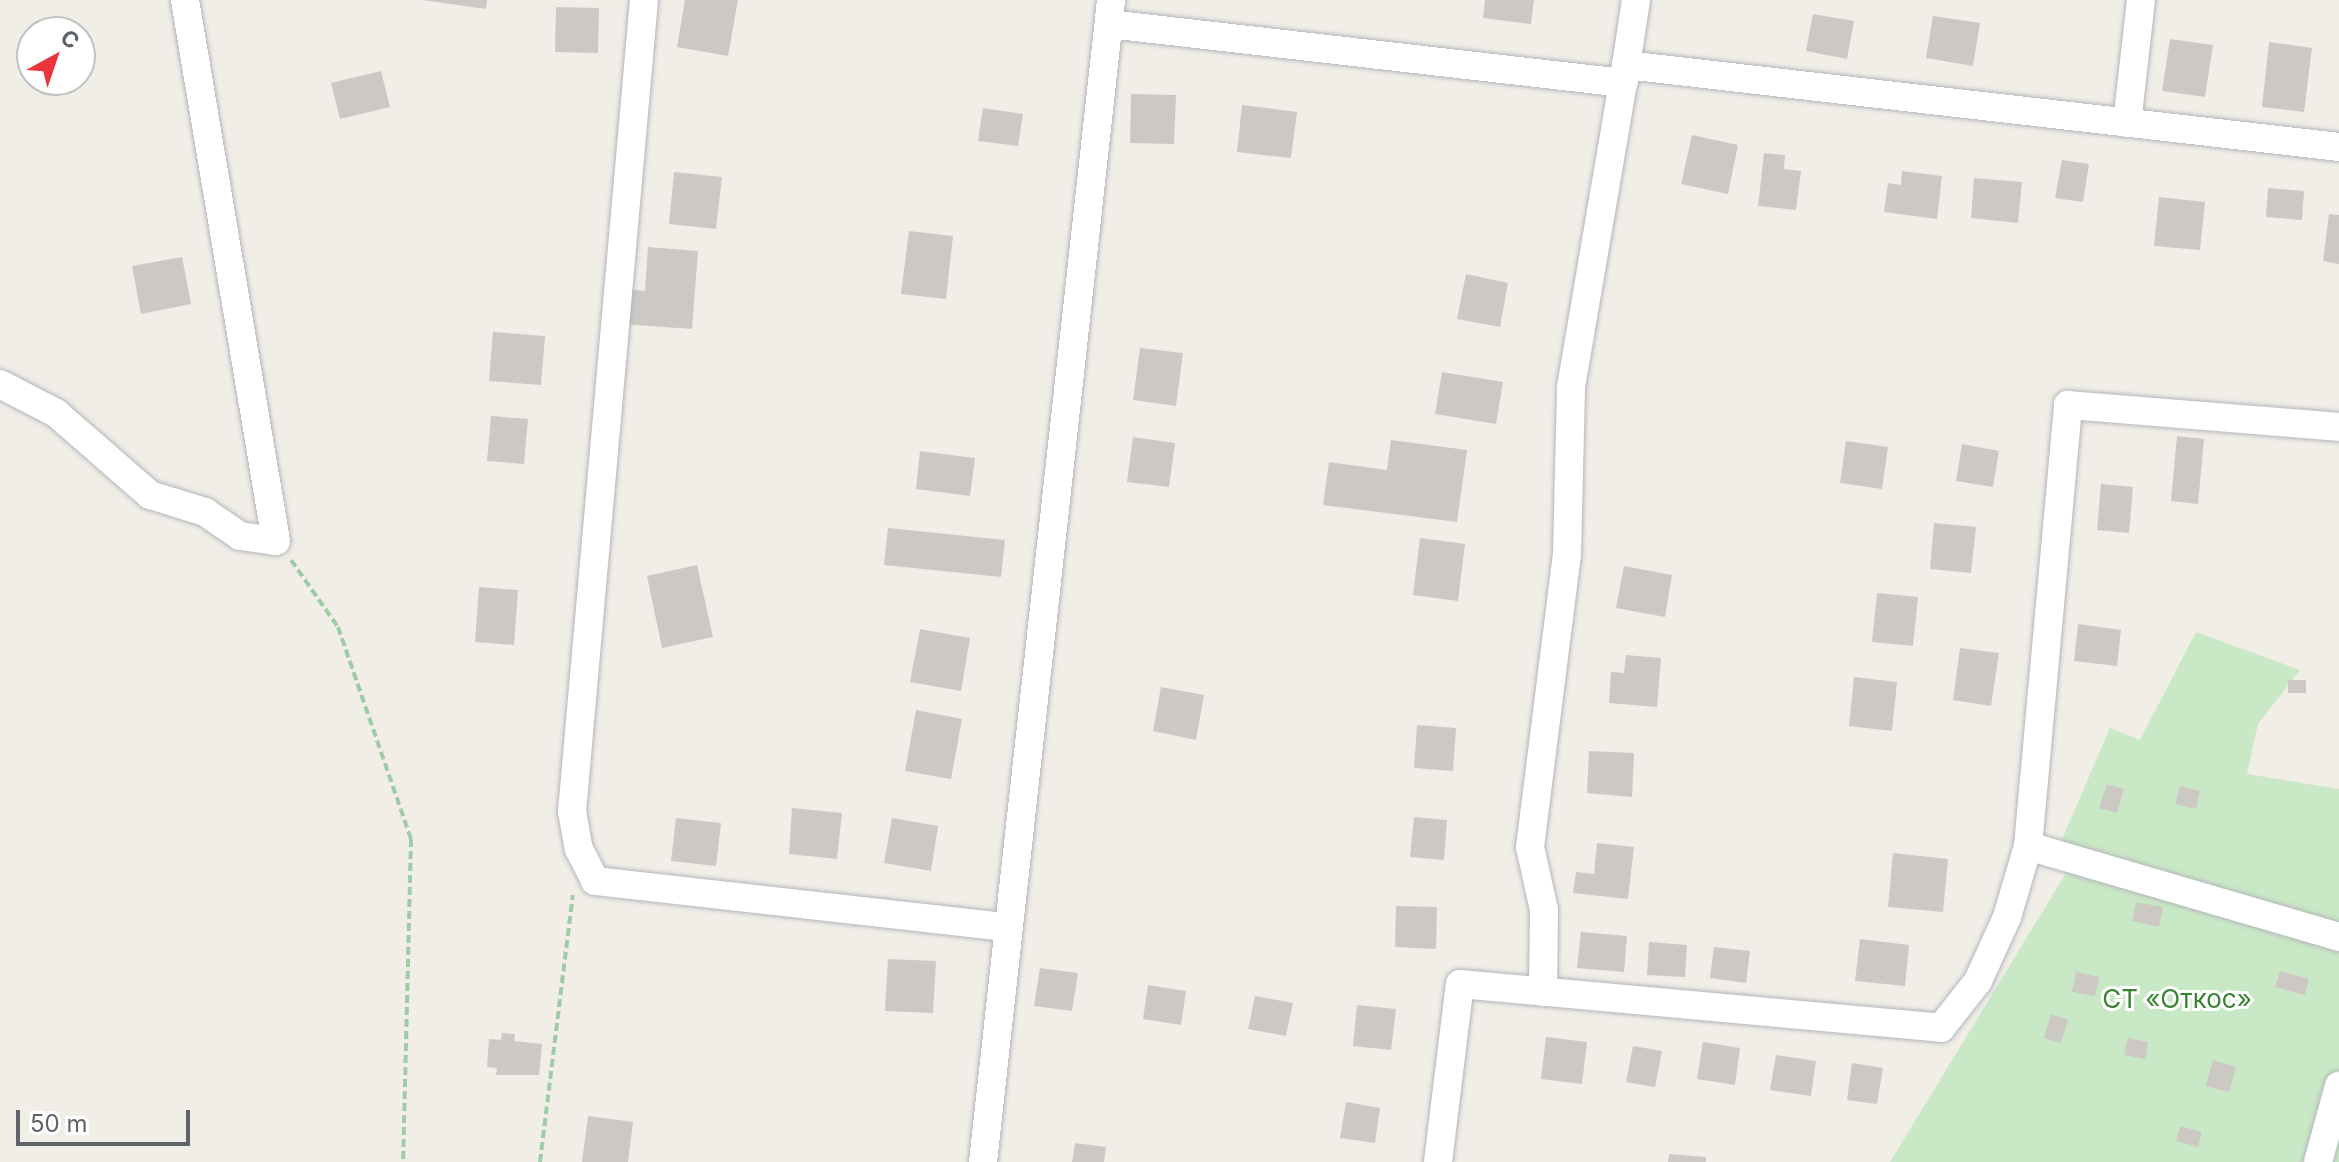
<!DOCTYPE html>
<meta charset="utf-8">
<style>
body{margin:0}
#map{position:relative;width:2339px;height:1162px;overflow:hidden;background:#f1eee8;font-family:Inter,sans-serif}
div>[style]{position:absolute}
.green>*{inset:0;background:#c9e8c5}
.building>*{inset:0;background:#ccc9c5}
.path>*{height:4px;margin-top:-2px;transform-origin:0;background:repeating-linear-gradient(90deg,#9fcca6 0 8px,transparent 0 12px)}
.roads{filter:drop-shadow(0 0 2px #b3b6ba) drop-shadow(0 0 2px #b3b6ba)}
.minor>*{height:28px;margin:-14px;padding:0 14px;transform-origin:14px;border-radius:14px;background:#fff}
span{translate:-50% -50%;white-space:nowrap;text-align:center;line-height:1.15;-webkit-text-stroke:6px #fff;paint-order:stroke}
.park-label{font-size:26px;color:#3a8234}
.north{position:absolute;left:16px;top:16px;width:80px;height:80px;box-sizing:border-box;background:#fff;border:2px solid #bfc1c3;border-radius:50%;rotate:40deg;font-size:22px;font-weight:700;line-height:32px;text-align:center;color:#5f6468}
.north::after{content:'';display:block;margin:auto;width:28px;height:36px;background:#eb343b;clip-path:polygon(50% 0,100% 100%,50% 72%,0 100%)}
.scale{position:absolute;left:16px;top:1110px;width:174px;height:36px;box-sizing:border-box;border:4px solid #5f6468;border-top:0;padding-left:10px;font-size:24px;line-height:28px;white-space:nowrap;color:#5f6468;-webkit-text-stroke:6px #fff;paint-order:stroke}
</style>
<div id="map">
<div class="green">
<div style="clip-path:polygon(2196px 632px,2300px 670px,2258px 724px,2247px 774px,2339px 789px,2339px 1162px,1890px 1162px,2077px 855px,2060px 844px,2110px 728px,2140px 740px)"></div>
</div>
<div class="building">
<div style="clip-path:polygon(422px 0,487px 0,486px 9px)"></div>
<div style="clip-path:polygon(685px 0,738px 0,728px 56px,677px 47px)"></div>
<div style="clip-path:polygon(1485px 0,1534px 0,1531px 24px,1483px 18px)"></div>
<div style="clip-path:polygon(556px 7px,599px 8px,598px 53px,555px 52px)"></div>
<div style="clip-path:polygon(1813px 14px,1854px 21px,1847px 59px,1806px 51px)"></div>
<div style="clip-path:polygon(1933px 16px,1980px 23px,1973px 66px,1926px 58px)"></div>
<div style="clip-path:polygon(2170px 39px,2213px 45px,2205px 97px,2162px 91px)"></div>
<div style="clip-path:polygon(2269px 42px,2312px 48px,2304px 112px,2262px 107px)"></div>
<div style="clip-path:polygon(381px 71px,390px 107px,340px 119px,331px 83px)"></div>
<div style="clip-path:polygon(1131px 94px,1176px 95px,1174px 144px,1130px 143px)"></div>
<div style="clip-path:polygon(1242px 105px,1297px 112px,1291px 158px,1237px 152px)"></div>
<div style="clip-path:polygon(983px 108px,1023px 114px,1018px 146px,978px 141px)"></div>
<div style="clip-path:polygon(1692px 135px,1738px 145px,1728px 194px,1681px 184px)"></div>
<div style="clip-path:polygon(1764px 153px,1785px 155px,1784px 169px,1801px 171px,1796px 210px,1758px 206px)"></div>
<div style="clip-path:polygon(2062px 160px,2089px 164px,2083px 202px,2055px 198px)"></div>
<div style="clip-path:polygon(1902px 171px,1942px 176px,1937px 219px,1884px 212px,1888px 183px,1901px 185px)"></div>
<div style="clip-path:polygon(674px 172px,722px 177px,716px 229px,669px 224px)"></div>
<div style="clip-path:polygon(1974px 178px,2022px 182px,2018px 223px,1971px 218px)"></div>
<div style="clip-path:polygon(2268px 188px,2304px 191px,2302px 220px,2266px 217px)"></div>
<div style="clip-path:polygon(2159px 197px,2205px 202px,2200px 250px,2154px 246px)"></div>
<div style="clip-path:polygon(2329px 214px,2339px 215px,2339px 264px,2323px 261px)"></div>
<div style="clip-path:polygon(909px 231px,953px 236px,946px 299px,901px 294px)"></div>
<div style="clip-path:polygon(648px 247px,698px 251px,692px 329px,622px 324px,625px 289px,645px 291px)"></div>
<div style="clip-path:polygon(182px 257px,191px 304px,141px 314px,132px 266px)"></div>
<div style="clip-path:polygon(1466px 274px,1508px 283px,1500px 327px,1457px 319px)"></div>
<div style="clip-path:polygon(493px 332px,545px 336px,541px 385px,489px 381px)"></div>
<div style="clip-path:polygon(1140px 348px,1183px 353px,1176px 406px,1133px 400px)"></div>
<div style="clip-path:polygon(1442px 372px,1503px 382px,1496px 424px,1435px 414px)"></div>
<div style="clip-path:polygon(491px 416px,528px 419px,524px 464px,487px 461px)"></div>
<div style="clip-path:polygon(2177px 436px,2204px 439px,2198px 504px,2171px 501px)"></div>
<div style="clip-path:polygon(1133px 437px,1175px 443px,1169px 487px,1127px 482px)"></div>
<div style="clip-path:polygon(1391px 440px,1467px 450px,1457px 522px,1323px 505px,1329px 462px,1387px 470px)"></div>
<div style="clip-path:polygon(1846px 441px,1888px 447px,1882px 489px,1840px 483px)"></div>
<div style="clip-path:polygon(1962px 444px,1999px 451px,1993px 487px,1956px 481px)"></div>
<div style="clip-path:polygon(920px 451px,975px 458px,970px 496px,916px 489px)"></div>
<div style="clip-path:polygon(2101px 484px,2133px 487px,2129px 533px,2097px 530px)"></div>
<div style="clip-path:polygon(1934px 523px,1976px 527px,1971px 573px,1930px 569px)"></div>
<div style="clip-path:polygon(888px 528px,1005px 540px,1001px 577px,884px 565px)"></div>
<div style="clip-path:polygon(1420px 538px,1465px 544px,1458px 601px,1413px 595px)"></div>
<div style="clip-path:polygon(697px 565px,713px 637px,662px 648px,647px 576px)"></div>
<div style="clip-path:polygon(1624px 566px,1672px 575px,1665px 617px,1616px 608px)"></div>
<div style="clip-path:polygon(479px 587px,518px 590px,514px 645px,475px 642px)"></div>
<div style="clip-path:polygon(1877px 593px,1918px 597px,1913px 646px,1872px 642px)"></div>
<div style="clip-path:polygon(2078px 624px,2121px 630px,2117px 666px,2074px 661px)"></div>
<div style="clip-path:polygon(920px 629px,970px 638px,961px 691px,910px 682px)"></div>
<div style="clip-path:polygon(1960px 648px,1999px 653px,1991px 706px,1953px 700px)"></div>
<div style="clip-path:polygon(1626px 655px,1661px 658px,1657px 707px,1609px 703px,1611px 672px,1624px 673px)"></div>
<div style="clip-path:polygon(1854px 677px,1897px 682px,1892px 731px,1849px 726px)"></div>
<div style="clip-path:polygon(2288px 680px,2306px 680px,2306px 693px,2288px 693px)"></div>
<div style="clip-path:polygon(1161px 687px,1204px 695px,1196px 740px,1153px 731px)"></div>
<div style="clip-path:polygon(916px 710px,962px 719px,951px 779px,905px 771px)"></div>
<div style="clip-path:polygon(1417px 725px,1456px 728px,1453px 771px,1414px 768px)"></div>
<div style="clip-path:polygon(1589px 751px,1634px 753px,1632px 797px,1587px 793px)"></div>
<div style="clip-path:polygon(2107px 784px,2124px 789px,2117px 813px,2099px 808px)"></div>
<div style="clip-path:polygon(2180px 786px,2200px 791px,2196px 809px,2175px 804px)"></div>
<div style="clip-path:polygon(792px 808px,842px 813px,837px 859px,789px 854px)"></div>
<div style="clip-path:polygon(1414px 817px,1447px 820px,1444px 860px,1410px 857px)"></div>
<div style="clip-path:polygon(676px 818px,721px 823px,716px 866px,671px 861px)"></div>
<div style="clip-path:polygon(892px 818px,938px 826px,931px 871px,884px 863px)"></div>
<div style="clip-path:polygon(1597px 843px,1634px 847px,1628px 899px,1573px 893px,1576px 872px,1594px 874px)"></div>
<div style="clip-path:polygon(1893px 853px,1948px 859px,1943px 912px,1888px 907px)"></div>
<div style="clip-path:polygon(2136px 902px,2163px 907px,2159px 927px,2132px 921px)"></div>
<div style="clip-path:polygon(1396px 906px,1437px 907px,1436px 949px,1395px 947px)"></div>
<div style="clip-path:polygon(1581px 932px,1627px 936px,1624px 972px,1577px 968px)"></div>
<div style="clip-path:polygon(1860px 939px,1909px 945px,1905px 986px,1855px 981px)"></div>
<div style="clip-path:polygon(1649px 942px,1687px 945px,1685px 977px,1647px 975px)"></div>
<div style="clip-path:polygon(1714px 947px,1750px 951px,1746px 983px,1710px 978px)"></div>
<div style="clip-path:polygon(888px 959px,936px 961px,933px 1013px,885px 1011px)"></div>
<div style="clip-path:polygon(1040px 968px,1078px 973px,1072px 1011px,1034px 1006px)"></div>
<div style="clip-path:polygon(2280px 971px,2309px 979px,2305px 995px,2275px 987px)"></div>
<div style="clip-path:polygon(2076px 972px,2099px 977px,2095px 996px,2072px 992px)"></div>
<div style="clip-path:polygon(1148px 985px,1186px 991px,1181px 1025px,1143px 1019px)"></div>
<div style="clip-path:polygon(1255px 996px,1293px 1003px,1286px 1036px,1248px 1029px)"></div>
<div style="clip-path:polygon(1357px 1005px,1396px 1009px,1391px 1050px,1353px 1046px)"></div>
<div style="clip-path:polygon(2051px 1014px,2068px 1020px,2061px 1043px,2044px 1038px)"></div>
<div style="clip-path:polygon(502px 1033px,515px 1034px,514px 1041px,542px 1044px,539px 1075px,496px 1075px,497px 1068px,487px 1067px,489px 1039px,501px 1040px)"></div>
<div style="clip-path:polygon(1546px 1037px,1587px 1042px,1582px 1084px,1541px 1079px)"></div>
<div style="clip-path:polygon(2128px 1038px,2148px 1042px,2145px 1059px,2124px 1055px)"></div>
<div style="clip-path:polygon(1703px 1042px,1740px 1048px,1735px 1085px,1697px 1079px)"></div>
<div style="clip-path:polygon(1633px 1046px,1662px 1051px,1655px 1087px,1626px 1082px)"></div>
<div style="clip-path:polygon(1776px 1055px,1816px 1061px,1811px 1096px,1770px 1090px)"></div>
<div style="clip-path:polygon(2213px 1060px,2236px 1067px,2229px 1092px,2206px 1086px)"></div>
<div style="clip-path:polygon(1852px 1063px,1883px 1068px,1877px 1104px,1847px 1100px)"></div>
<div style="clip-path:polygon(1346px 1102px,1380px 1108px,1375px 1143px,1340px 1138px)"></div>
<div style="clip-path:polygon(588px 1116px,633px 1122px,628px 1162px,582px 1162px)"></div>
<div style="clip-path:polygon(2180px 1126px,2202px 1132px,2198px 1147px,2176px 1141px)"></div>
<div style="clip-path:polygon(1075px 1143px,1106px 1147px,1104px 1162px,1072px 1162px)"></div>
<div style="clip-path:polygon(1669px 1154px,1706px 1157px,1706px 1162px,1668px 1162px)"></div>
</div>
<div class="path">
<div style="left:291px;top:560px;width:82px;rotate:55deg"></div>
<div style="left:338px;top:627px;width:224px;rotate:71deg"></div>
<div style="left:411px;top:839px;width:323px;rotate:91.4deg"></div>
<div style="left:540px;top:1162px;width:269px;rotate:-83deg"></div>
</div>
<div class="roads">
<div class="minor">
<div style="left:644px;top:0;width:814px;rotate:95.07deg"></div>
<div style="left:572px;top:811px;width:39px;rotate:80deg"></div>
<div style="left:579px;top:849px;width:36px;rotate:63deg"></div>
<div style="left:595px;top:881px;width:413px;rotate:6.4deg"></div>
<div style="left:1636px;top:0;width:66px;rotate:98.7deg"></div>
<div style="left:1626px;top:65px;width:718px;rotate:6.56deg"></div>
<div style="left:1109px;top:24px;width:518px;rotate:6.54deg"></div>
<div style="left:2127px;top:123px;width:124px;rotate:-83.5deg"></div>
<div style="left:0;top:384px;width:63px;rotate:27.4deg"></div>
<div style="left:56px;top:413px;width:125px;rotate:41.1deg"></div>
<div style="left:150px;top:495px;width:58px;rotate:17.2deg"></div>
<div style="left:205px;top:512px;width:42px;rotate:34.4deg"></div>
<div style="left:240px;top:536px;width:36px;rotate:8deg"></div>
<div style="left:276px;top:541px;width:549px;rotate:-99.55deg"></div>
<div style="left:2028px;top:846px;width:443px;rotate:-84.8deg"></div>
<div style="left:2068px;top:405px;width:272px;rotate:4.6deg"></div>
<div style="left:1543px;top:992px;width:82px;rotate:-89.3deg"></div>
<div style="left:1544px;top:910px;width:65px;rotate:-102.5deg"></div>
<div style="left:1530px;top:847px;width:295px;rotate:-82.8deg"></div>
<div style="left:1567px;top:554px;width:167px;rotate:-88.6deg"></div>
<div style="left:1571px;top:387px;width:327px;rotate:-80.3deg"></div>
<div style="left:983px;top:1162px;width:1169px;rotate:-83.71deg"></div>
<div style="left:1438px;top:1162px;width:179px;rotate:-83deg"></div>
<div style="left:1460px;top:984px;width:483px;rotate:5.2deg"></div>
<div style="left:1941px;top:1028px;width:60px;rotate:-51.8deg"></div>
<div style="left:1978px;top:981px;width:70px;rotate:-65.6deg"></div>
<div style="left:2007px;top:917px;width:74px;rotate:-73.5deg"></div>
<div style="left:2028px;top:846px;width:324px;rotate:16.3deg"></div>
<div style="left:2318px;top:1162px;width:79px;rotate:-74.6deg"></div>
</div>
</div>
<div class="park-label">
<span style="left:2177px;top:999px">СТ «Откос»</span>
</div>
<div class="north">С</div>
<div class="scale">50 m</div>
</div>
